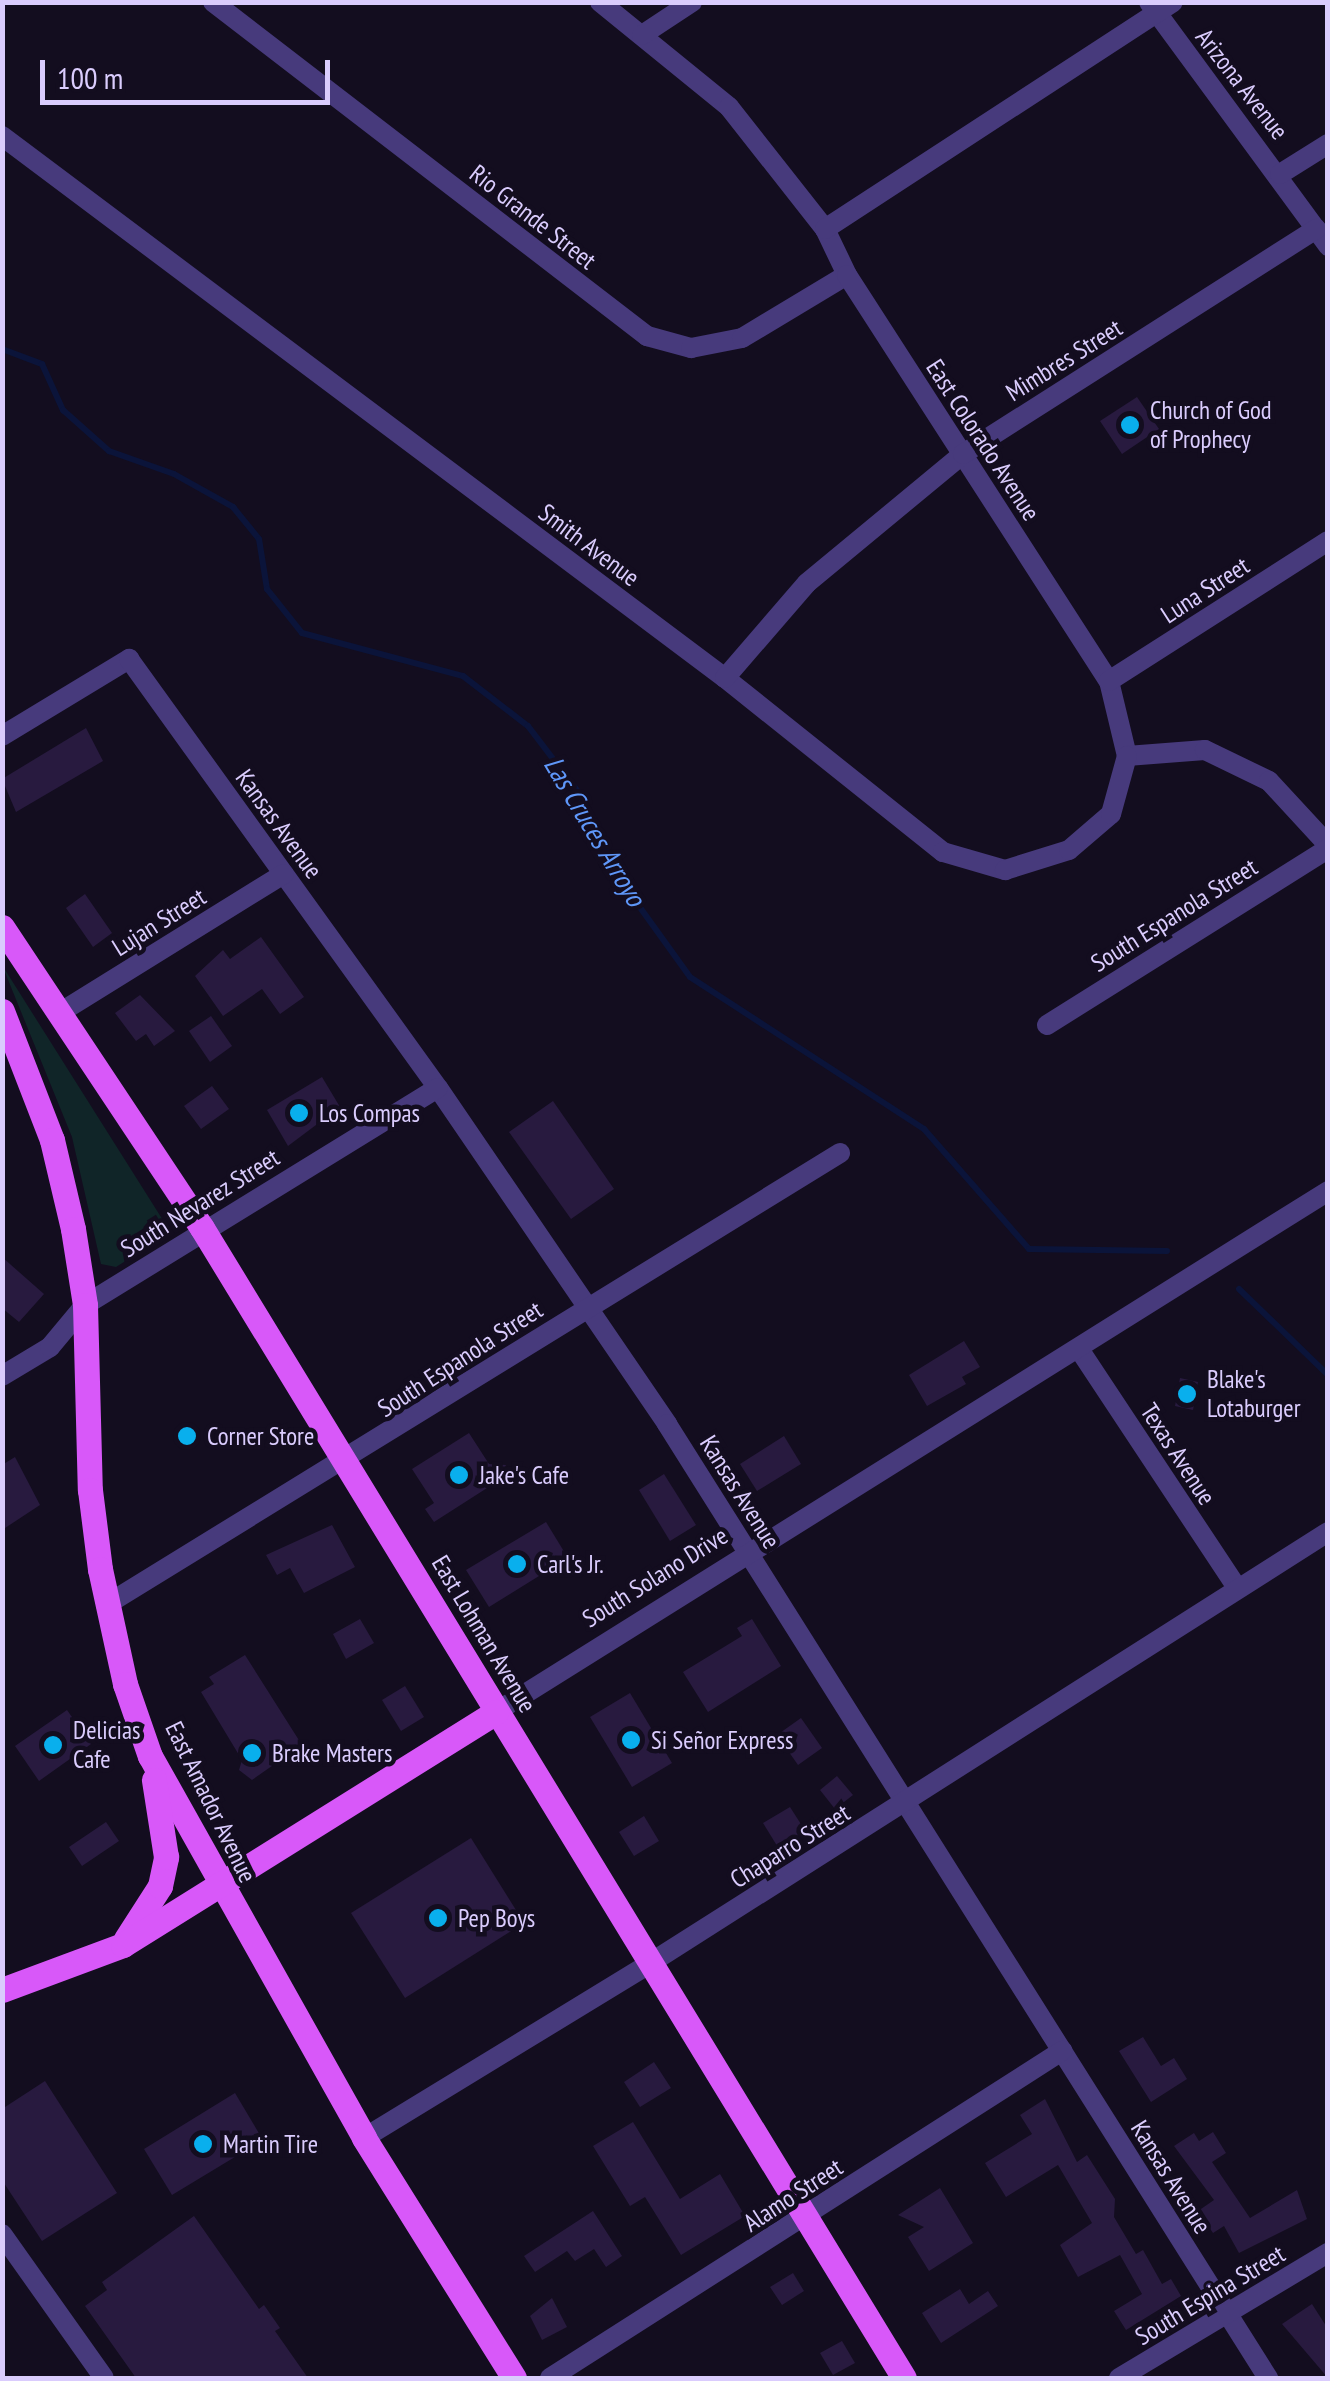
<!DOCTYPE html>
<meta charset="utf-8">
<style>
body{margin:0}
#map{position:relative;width:1330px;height:2381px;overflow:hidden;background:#130d1f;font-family:"PT Sans Narrow",sans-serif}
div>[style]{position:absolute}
.green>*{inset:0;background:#102528}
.stream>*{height:6px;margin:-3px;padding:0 3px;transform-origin:3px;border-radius:3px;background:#0b143a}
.building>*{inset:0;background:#281a3f}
.minor>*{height:20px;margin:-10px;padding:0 10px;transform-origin:10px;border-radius:10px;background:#473a7c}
.major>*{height:25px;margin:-12.5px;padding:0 12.5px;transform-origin:12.5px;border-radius:12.5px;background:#d858f9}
.dots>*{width:28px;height:28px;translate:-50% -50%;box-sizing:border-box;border:5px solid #130d1f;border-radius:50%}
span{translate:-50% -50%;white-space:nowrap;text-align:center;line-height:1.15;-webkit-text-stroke:9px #130d1f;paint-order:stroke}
.street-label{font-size:25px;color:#daccfd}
.poi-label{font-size:25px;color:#daccfd}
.left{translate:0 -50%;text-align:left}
.water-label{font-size:28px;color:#5f97f9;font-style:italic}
.frame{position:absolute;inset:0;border:5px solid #daccfd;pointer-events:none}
.scale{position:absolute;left:40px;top:60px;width:290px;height:45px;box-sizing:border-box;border:5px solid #daccfd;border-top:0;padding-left:12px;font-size:30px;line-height:35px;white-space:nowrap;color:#daccfd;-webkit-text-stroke:8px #130d1f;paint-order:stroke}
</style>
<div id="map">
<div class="green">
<div style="clip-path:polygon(2px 965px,166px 1225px,162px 1238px,116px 1267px,101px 1264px,72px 1137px)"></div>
</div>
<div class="stream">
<div style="left:2px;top:349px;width:43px;rotate:20.6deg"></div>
<div style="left:42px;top:364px;width:51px;rotate:65.5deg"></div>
<div style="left:63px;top:410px;width:62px;rotate:41.7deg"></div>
<div style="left:109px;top:451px;width:69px;rotate:19.5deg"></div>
<div style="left:174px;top:474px;width:68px;rotate:29.2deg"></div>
<div style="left:233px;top:507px;width:41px;rotate:50.9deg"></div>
<div style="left:259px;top:539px;width:51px;rotate:80.9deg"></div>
<div style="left:267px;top:589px;width:56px;rotate:51.5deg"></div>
<div style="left:302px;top:633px;width:167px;rotate:15deg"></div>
<div style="left:463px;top:676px;width:82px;rotate:37.6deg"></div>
<div style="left:528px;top:726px;width:84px;rotate:52.7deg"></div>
<div style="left:579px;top:793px;width:98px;rotate:64.5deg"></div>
<div style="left:621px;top:881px;width:118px;rotate:54.3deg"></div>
<div style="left:690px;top:977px;width:279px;rotate:33deg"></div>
<div style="left:924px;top:1129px;width:159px;rotate:48.8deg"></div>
<div style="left:1029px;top:1249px;width:138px;rotate:0.8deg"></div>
<div style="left:1239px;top:1289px;width:124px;rotate:44deg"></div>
</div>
<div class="building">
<div style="clip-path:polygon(1137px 397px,1159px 429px,1122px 454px,1100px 421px)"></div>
<div style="clip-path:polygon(86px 728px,103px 761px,16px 812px,2px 779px)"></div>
<div style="clip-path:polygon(85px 894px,112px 933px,93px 947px,66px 908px)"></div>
<div style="clip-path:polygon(261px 937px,304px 997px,280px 1014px,262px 989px,223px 1016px,195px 976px,223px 950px,230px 959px)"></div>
<div style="clip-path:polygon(140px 995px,175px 1031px,154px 1046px,146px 1034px,136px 1041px,115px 1013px)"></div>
<div style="clip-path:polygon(211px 1016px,232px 1046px,210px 1062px,189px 1031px)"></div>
<div style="clip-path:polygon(322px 1077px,340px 1107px,288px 1146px,267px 1110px)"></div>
<div style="clip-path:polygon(212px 1086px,229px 1109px,201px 1129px,184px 1106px)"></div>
<div style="clip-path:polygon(553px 1101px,614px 1189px,571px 1219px,509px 1132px)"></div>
<div style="clip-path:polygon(2px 1257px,44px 1294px,19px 1322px,2px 1308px)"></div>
<div style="clip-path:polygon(964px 1341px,980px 1367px,962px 1377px,966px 1384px,927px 1406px,909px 1375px)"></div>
<div style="clip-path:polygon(1180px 1378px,1198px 1382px,1193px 1410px,1175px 1406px)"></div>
<div style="clip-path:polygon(469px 1433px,489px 1464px,506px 1465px,498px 1481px,434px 1522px,425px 1509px,434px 1503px,412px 1469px)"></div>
<div style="clip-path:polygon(784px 1436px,801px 1464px,757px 1491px,740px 1464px)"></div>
<div style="clip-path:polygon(15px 1457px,40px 1505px,2px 1530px,2px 1465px)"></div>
<div style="clip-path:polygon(664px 1474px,696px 1525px,670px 1541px,639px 1490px)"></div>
<div style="clip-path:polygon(546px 1522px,568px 1558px,489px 1607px,466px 1570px)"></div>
<div style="clip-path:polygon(332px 1525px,355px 1567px,304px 1593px,290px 1568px,277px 1575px,266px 1555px)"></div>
<div style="clip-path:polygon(360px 1619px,374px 1643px,346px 1659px,333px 1634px)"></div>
<div style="clip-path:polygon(752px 1619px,781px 1666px,708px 1712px,683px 1672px,742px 1636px,737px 1628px)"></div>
<div style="clip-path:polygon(245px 1655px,302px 1745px,252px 1780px,239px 1770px,242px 1760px,201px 1692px,214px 1684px,209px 1677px)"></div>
<div style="clip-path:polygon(405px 1686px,424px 1717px,401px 1731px,382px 1700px)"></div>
<div style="clip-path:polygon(630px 1693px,672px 1763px,632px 1787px,590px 1717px)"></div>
<div style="clip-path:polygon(67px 1710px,91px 1744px,39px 1781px,15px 1746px)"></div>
<div style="clip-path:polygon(801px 1718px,822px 1748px,798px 1765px,777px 1735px)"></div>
<div style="clip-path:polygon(837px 1776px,853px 1795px,835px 1809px,820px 1790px)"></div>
<div style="clip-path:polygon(790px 1807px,806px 1832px,779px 1849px,763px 1823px)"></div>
<div style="clip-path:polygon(644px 1816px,659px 1841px,634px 1856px,619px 1832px)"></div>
<div style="clip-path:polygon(106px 1822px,119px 1841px,82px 1866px,69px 1847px)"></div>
<div style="clip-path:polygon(471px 1838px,524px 1923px,405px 1998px,351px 1913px)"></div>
<div style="clip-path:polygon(1143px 2037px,1161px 2066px,1174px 2058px,1187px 2079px,1151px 2102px,1119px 2051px)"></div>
<div style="clip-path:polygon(654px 2062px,671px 2088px,640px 2107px,624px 2082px)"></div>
<div style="clip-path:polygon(45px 2081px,117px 2193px,42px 2241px,2px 2180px,2px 2109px)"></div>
<div style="clip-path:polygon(235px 2093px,263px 2140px,172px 2195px,144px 2149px)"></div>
<div style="clip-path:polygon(1045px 2099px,1077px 2162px,1087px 2155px,1115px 2199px,1114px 2217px,1136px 2254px,1143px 2250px,1162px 2284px,1171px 2279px,1181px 2296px,1126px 2330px,1114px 2311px,1142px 2294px,1120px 2255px,1078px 2277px,1060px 2245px,1092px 2223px,1058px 2165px,1006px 2197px,985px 2163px,1032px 2134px,1020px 2115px)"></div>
<div style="clip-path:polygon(633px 2122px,680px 2199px,720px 2174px,745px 2216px,681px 2255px,645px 2197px,630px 2206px,593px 2146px)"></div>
<div style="clip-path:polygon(1213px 2132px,1226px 2153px,1212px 2162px,1250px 2218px,1297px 2190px,1307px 2219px,1239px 2253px,1224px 2226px,1213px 2233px,1198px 2211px,1214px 2200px,1174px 2146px,1194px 2133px,1199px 2141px)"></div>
<div style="clip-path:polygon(940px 2188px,973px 2243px,929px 2271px,908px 2237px,924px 2227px,898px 2215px)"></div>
<div style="clip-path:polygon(593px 2211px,622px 2256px,606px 2267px,594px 2249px,575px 2261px,567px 2251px,535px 2272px,524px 2256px)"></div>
<div style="clip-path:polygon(194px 2216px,259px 2309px,264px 2305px,280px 2328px,275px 2331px,308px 2378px,136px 2378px,85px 2306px,107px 2290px,102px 2282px)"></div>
<div style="clip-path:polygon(793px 2273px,804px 2291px,782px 2305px,770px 2287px)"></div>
<div style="clip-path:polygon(960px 2289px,969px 2304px,988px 2291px,998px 2306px,941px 2343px,922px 2313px)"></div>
<div style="clip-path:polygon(552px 2298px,567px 2327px,542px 2340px,530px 2316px)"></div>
<div style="clip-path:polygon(1312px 2304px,1328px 2329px,1328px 2378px,1282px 2324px)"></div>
<div style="clip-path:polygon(842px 2341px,855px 2363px,833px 2375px,820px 2353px)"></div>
</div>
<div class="minor">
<div style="left:213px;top:2px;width:548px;rotate:37.58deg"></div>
<div style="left:647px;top:336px;width:46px;rotate:15.3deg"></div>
<div style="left:691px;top:348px;width:52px;rotate:-11.1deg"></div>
<div style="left:742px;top:338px;width:122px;rotate:-31deg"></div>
<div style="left:600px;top:2px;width:166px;rotate:39.1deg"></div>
<div style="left:729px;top:107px;width:155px;rotate:51.8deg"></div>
<div style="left:825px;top:229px;width:51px;rotate:64.4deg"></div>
<div style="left:847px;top:275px;width:483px;rotate:57.2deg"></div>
<div style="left:1109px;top:681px;width:77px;rotate:76.5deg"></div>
<div style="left:1127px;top:756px;width:78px;rotate:-4.4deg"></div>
<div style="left:1205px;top:750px;width:71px;rotate:25.8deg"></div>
<div style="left:1269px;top:781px;width:87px;rotate:47.3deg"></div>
<div style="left:1149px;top:2px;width:303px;rotate:53.7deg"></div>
<div style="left:642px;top:35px;width:60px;rotate:-33.4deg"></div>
<div style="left:2px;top:136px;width:904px;rotate:36.86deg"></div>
<div style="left:725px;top:678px;width:279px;rotate:38.6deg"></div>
<div style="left:943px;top:852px;width:65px;rotate:16.2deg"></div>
<div style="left:1005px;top:870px;width:67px;rotate:-17.4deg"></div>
<div style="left:1069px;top:850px;width:55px;rotate:-40.6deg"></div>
<div style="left:1111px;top:814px;width:60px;rotate:-74.6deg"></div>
<div style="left:1280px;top:174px;width:57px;rotate:-32deg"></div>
<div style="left:825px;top:229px;width:415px;rotate:-33.1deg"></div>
<div style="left:725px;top:678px;width:125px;rotate:-49.2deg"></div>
<div style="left:807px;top:583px;width:202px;rotate:-39.6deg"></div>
<div style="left:963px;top:454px;width:419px;rotate:-32.5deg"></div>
<div style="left:1109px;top:681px;width:260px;rotate:-32.6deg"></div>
<div style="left:2px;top:736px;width:149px;rotate:-31.2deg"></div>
<div style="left:129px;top:659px;width:529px;rotate:54.24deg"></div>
<div style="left:438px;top:1088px;width:407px;rotate:55.7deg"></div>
<div style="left:667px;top:1424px;width:1128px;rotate:57.79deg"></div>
<div style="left:61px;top:1012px;width:262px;rotate:-31.8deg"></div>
<div style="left:1047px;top:1025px;width:332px;rotate:-32.1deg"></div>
<div style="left:1079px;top:1349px;width:284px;rotate:56.5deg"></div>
<div style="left:2px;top:1376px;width:56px;rotate:-31.1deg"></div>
<div style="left:50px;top:1347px;width:55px;rotate:-50.2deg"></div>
<div style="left:85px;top:1305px;width:414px;rotate:-31.6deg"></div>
<div style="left:106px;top:1605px;width:862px;rotate:-31.62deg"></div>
<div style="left:496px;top:1712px;width:982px;rotate:-32.05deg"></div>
<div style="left:364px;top:2138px;width:338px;rotate:-31.4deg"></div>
<div style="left:652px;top:1962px;width:801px;rotate:-32.46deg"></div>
<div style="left:2px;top:2234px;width:176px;rotate:54.7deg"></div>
<div style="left:550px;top:2378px;width:608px;rotate:-32.57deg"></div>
<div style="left:1119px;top:2378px;width:244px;rotate:-30.9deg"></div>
</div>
<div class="major">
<div style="left:2px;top:927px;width:361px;rotate:56.4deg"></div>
<div style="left:202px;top:1228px;width:1347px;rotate:58.6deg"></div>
<div style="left:2px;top:1011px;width:138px;rotate:68.8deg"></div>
<div style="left:52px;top:1140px;width:91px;rotate:76.7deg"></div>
<div style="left:73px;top:1229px;width:77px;rotate:81deg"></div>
<div style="left:85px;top:1305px;width:185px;rotate:88.5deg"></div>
<div style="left:90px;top:1490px;width:80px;rotate:82.8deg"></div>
<div style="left:100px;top:1569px;width:118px;rotate:77.7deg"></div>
<div style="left:125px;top:1684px;width:76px;rotate:70.9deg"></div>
<div style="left:150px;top:1756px;width:438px;rotate:60.7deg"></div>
<div style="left:364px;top:2138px;width:283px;rotate:58deg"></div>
<div style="left:126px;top:1939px;width:63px;rotate:-57.3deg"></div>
<div style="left:160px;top:1886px;width:30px;rotate:-78deg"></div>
<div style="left:166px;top:1857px;width:78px;rotate:-98.9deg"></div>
<div style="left:2px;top:1990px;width:129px;rotate:-20.4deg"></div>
<div style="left:123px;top:1945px;width:440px;rotate:-32deg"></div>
</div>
<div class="dots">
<div style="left:1130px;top:425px;background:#09afed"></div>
<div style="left:299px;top:1113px;background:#09afed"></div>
<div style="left:1187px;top:1394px;background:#09afed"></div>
<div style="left:187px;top:1436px;background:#09afed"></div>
<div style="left:459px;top:1475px;background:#09afed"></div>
<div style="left:517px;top:1564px;background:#09afed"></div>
<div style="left:631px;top:1740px;background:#09afed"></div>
<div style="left:53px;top:1745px;background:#09afed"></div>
<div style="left:252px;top:1753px;background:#09afed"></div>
<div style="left:438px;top:1918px;background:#09afed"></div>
<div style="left:203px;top:2144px;background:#09afed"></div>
</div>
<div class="street-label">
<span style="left:1242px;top:84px;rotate:52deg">Arizona Avenue</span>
<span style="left:533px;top:217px;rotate:38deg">Rio Grande Street</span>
<span style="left:1064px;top:360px;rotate:-32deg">Mimbres Street</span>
<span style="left:983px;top:440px;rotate:57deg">East Colorado Avenue</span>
<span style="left:589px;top:545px;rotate:37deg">Smith Avenue</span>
<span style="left:1205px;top:590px;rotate:-33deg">Luna Street</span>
<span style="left:279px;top:824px;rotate:54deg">Kansas Avenue</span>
<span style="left:1174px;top:915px;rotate:-32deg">South Espanola Street</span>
<span style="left:159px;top:922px;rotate:-32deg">Lujan Street</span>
<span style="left:200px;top:1203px;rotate:-32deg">South Nevarez Street</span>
<span style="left:460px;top:1359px;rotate:-33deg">South Espanola Street</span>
<span style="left:1178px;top:1454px;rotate:57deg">Texas Avenue</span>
<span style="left:740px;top:1492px;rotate:58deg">Kansas Avenue</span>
<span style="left:655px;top:1577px;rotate:-32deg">South Solano Drive</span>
<span style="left:484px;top:1634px;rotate:59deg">East Lohman Avenue</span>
<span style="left:211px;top:1802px;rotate:64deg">East Amador Avenue</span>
<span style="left:790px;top:1846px;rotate:-32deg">Chaparro Street</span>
<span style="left:1171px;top:2177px;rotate:58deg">Kansas Avenue</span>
<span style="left:793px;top:2195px;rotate:-33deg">Alamo Street</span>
<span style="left:1210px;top:2295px;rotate:-31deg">South Espina Street</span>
</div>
<div class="poi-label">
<span class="left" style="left:1150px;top:425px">Church of God<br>of Prophecy</span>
<span class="left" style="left:319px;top:1113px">Los Compas</span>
<span class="left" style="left:1207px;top:1394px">Blake's<br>Lotaburger</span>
<span class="left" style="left:207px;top:1436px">Corner Store</span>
<span class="left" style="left:479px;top:1475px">Jake's Cafe</span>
<span class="left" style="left:537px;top:1564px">Carl's Jr.</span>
<span class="left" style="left:73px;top:1745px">Delicias<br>Cafe</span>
<span class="left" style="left:651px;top:1740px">Si Señor Express</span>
<span class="left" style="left:272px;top:1753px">Brake Masters</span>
<span class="left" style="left:458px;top:1918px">Pep Boys</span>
<span class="left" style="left:223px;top:2144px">Martin Tire</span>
</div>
<div class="water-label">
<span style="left:595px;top:831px;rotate:59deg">Las Cruces Arroyo</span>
</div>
<div class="frame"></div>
<div class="scale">100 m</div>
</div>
